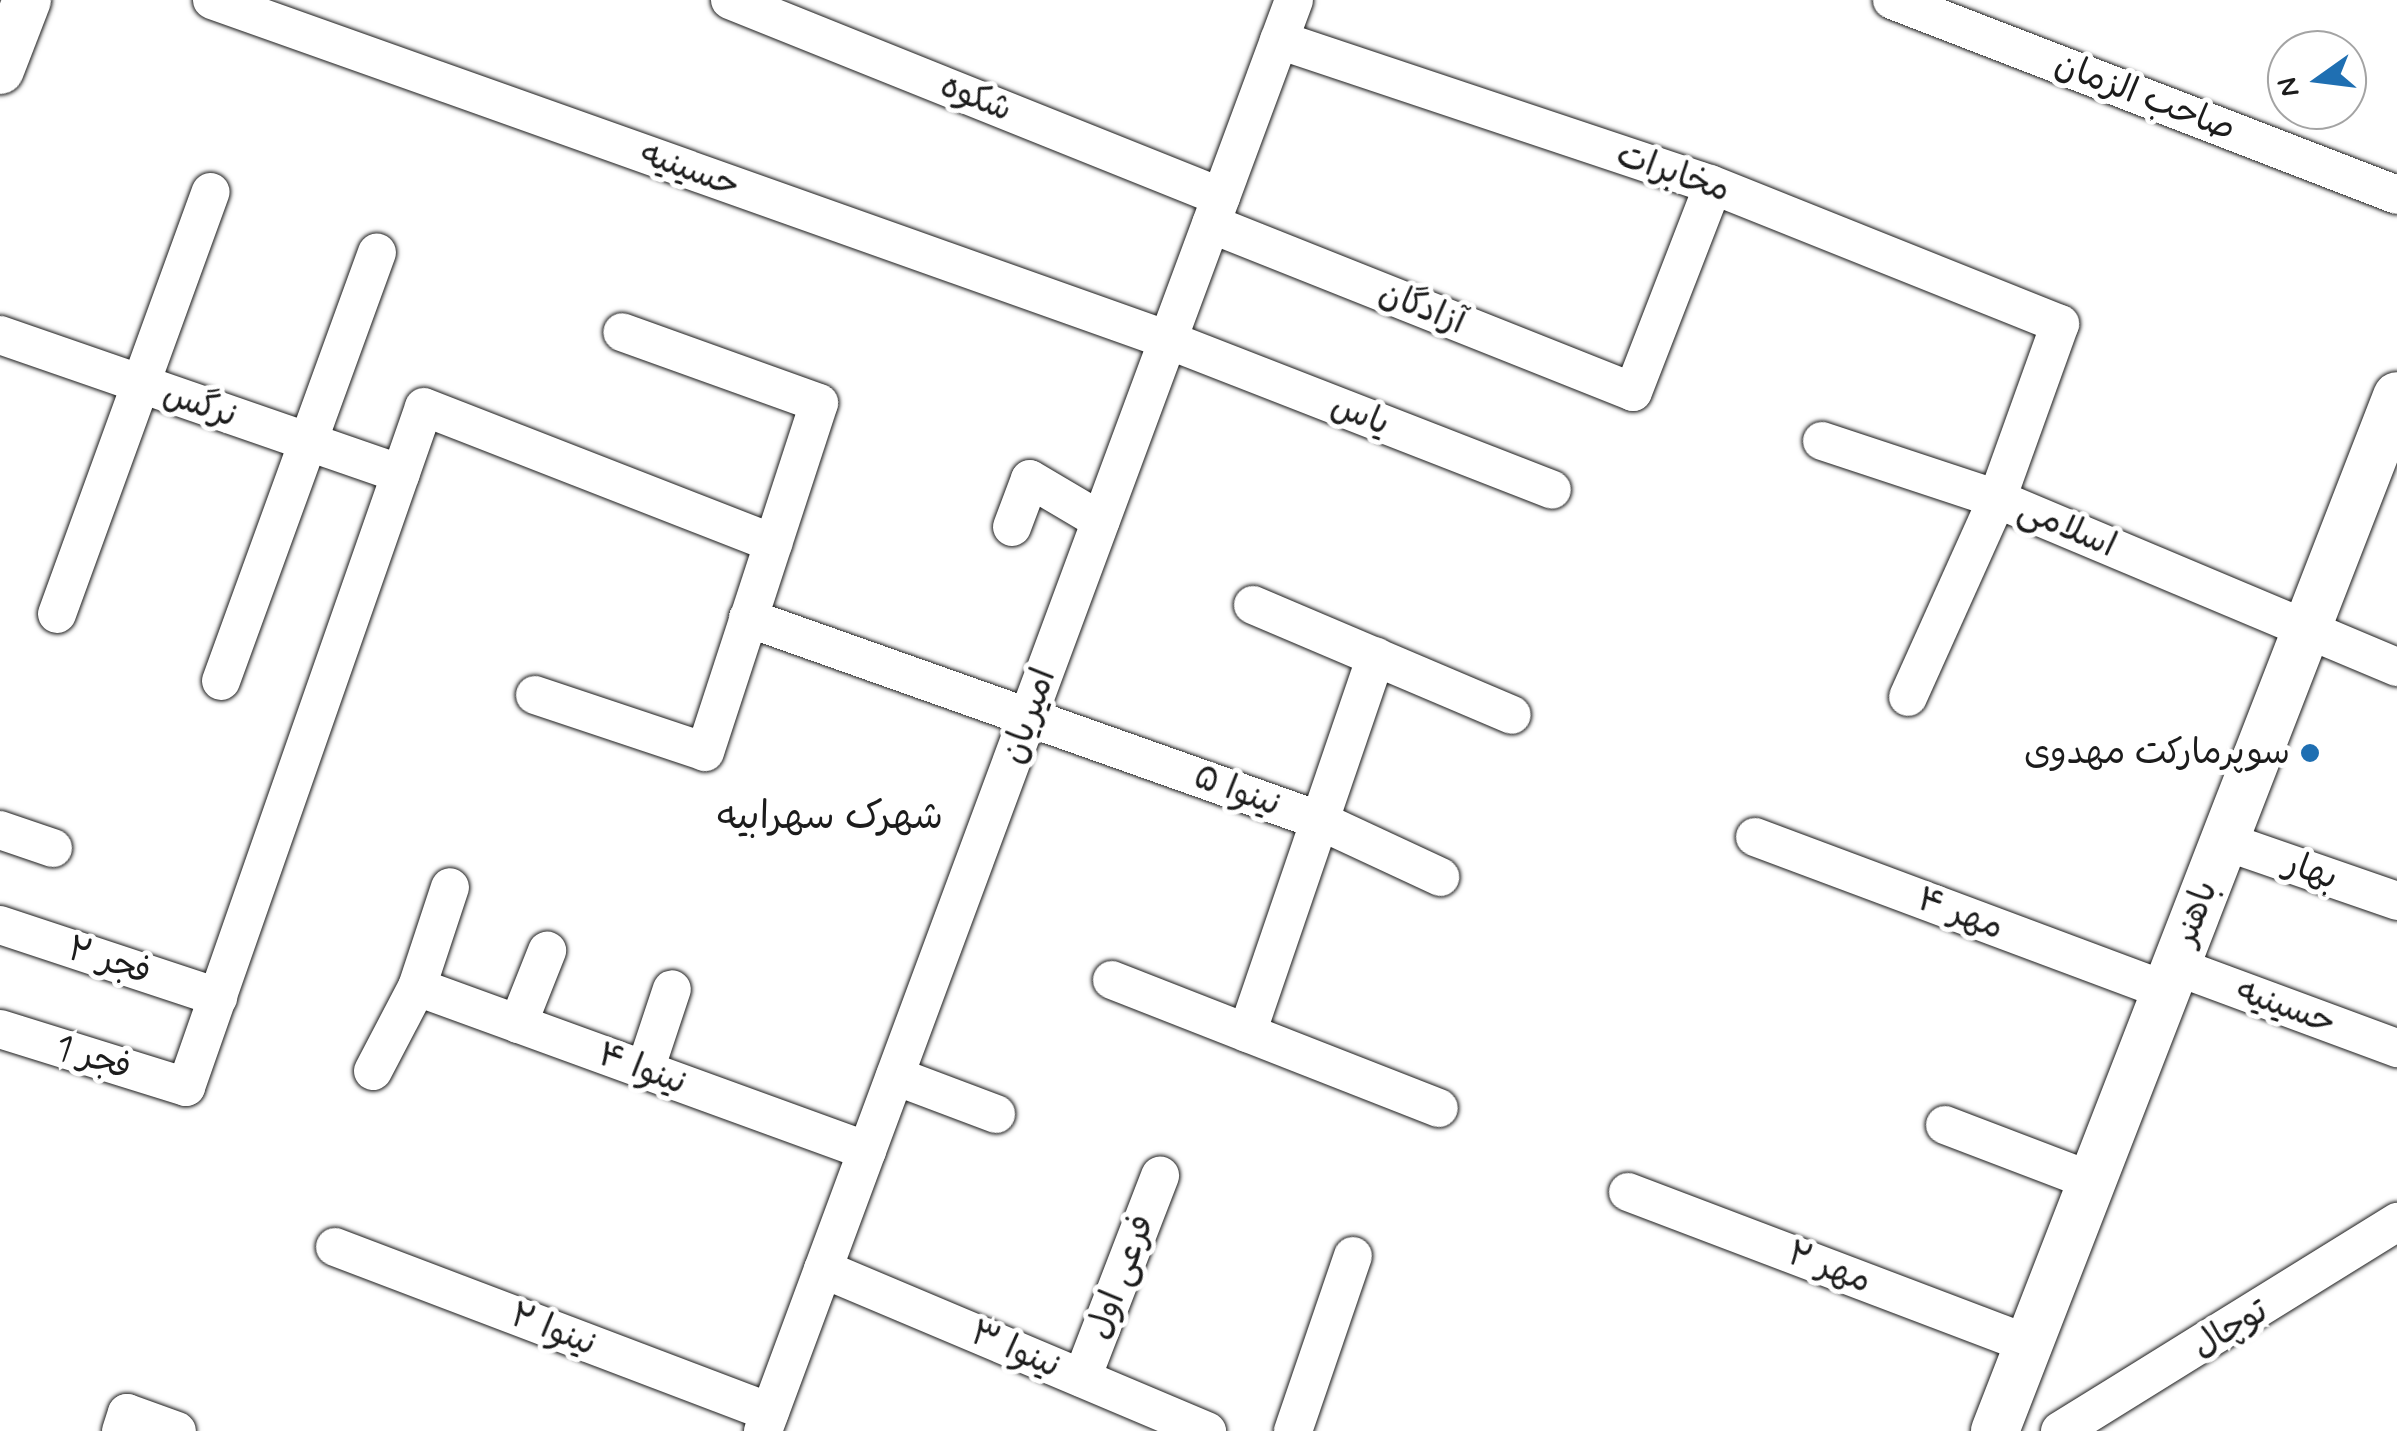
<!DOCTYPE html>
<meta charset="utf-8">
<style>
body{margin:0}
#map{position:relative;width:2397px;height:1431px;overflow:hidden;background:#fff;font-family:Mynerve,"Playpen Sans Arabic",sans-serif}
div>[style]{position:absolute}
.roads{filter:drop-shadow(0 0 2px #1c1c1c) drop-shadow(0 0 2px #1c1c1c)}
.minor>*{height:38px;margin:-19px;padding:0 19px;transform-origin:19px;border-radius:19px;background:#fff}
.tertiary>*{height:48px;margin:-24px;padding:0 24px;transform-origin:24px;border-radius:24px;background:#fff}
.dots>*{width:28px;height:28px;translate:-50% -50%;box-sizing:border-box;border:5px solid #fff;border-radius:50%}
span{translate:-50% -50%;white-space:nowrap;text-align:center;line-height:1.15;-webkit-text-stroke:10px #fff;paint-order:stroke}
.street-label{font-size:35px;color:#1c1c1c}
.poi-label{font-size:35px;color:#1c1c1c}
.right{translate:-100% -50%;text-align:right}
.neighbourhood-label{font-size:38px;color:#1c1c1c}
.north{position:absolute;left:2267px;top:30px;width:100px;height:100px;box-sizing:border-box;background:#fff;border:2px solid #a4a4a4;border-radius:50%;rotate:256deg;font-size:28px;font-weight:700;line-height:40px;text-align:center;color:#1c1c1c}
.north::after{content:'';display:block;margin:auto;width:35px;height:45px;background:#1f6fb2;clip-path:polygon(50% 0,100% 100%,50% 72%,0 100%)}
</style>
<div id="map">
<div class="roads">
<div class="minor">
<div style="left:212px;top:0;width:1015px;rotate:19.58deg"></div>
<div style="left:1168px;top:340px;width:412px;rotate:21.3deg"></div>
<div style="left:730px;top:0;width:529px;rotate:21.86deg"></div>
<div style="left:1892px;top:0;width:541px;rotate:21.11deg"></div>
<div style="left:1279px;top:40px;width:454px;rotate:18.5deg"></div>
<div style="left:1710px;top:184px;width:377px;rotate:21.8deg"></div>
<div style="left:2060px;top:324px;width:186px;rotate:109.8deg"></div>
<div style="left:1997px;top:499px;width:217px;rotate:114.2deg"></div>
<div style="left:1211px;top:224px;width:454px;rotate:21.7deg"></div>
<div style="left:1633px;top:392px;width:221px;rotate:-68.8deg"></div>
<div style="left:0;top:335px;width:424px;rotate:19.1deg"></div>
<div style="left:1822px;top:441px;width:184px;rotate:18.3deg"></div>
<div style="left:1997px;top:499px;width:434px;rotate:22.8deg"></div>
<div style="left:1012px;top:527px;width:51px;rotate:-69.4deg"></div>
<div style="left:1030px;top:479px;width:82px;rotate:30.6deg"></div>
<div style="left:1253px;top:605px;width:281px;rotate:23deg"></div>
<div style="left:57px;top:614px;width:449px;rotate:-70deg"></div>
<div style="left:748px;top:618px;width:605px;rotate:19.51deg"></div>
<div style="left:1318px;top:820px;width:135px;rotate:25deg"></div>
<div style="left:221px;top:681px;width:456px;rotate:-70deg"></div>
<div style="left:535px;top:695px;width:179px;rotate:18.5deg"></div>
<div style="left:705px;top:752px;width:367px;rotate:-71.9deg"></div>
<div style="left:819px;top:403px;width:209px;rotate:-160.2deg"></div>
<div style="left:0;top:830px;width:56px;rotate:18.8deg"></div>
<div style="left:1755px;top:837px;width:439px;rotate:20.5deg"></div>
<div style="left:2224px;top:841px;width:183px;rotate:19.1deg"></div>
<div style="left:0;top:925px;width:230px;rotate:18.3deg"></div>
<div style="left:2175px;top:966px;width:237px;rotate:20.3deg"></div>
<div style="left:1112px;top:980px;width:351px;rotate:21.4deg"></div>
<div style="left:417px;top:987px;width:479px;rotate:20deg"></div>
<div style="left:518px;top:1024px;width:79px;rotate:-68.3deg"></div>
<div style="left:0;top:1029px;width:195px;rotate:17.3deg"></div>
<div style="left:186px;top:1087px;width:720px;rotate:-70.71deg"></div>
<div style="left:424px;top:407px;width:375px;rotate:21.3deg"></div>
<div style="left:1247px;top:1033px;width:398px;rotate:-71.1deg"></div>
<div style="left:645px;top:1070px;width:85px;rotate:-71.6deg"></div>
<div style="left:373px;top:1071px;width:95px;rotate:-62.4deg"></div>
<div style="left:417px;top:987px;width:105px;rotate:-71.7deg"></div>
<div style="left:895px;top:1076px;width:108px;rotate:20.6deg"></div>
<div style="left:1945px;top:1125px;width:157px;rotate:20.9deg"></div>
<div style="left:1628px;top:1192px;width:429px;rotate:20.8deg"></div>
<div style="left:335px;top:1247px;width:465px;rotate:20.8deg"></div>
<div style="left:823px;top:1269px;width:417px;rotate:22.9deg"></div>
<div style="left:1082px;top:1378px;width:217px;rotate:-68.9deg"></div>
<div style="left:121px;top:1431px;width:19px;rotate:-72deg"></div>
<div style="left:127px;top:1413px;width:53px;rotate:19.8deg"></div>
<div style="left:763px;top:1431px;width:1526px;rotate:-69.64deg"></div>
<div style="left:1293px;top:1431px;width:185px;rotate:-71.1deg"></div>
<div style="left:2060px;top:1431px;width:397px;rotate:-31.8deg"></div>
</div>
<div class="tertiary">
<div style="left:0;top:70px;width:75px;rotate:-68.9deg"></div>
<div style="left:1995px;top:1431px;width:1110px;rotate:-68.77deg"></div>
</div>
</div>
<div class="dots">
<div style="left:2310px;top:753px;background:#1f6fb2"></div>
</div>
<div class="street-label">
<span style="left:2145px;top:97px;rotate:21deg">صاحب الزمان</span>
<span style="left:976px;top:98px;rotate:22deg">شکوه</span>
<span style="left:690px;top:170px;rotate:20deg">حسینیه</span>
<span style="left:1673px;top:173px;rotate:19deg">مخابرات</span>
<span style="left:1422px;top:308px;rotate:22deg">آزادگان</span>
<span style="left:200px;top:405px;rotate:19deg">نرگس</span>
<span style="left:1360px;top:415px;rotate:21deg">یاس</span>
<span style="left:2067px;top:528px;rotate:23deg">اسلامی</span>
<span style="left:1029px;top:716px;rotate:-70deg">امیریان</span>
<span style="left:1237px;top:791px;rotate:20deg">نینوا ۵</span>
<span style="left:2311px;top:871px;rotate:19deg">بهار</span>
<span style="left:2196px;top:913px;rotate:-69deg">باهنر</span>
<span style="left:1960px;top:914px;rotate:21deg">مهر ۴</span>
<span style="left:109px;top:961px;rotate:18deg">فجر ۲</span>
<span style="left:2286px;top:1007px;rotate:20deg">حسینیه</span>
<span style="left:93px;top:1058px;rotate:17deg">فجر 1</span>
<span style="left:642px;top:1069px;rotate:20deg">نینوا ۴</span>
<span style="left:1829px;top:1268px;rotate:21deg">مهر ۲</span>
<span style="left:1121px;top:1277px;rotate:-69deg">فرعی اول</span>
<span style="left:2230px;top:1329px;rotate:-31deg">توچال</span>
<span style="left:553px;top:1330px;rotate:21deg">نینوا ۲</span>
<span style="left:1015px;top:1350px;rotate:23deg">نینوا ۳</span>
</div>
<div class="poi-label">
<span class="right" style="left:2290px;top:753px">سوپرمارکت مهدوی</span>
</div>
<div class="neighbourhood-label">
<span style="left:830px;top:818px">شهرک سهرابیه</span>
</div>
<div class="north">N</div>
</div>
